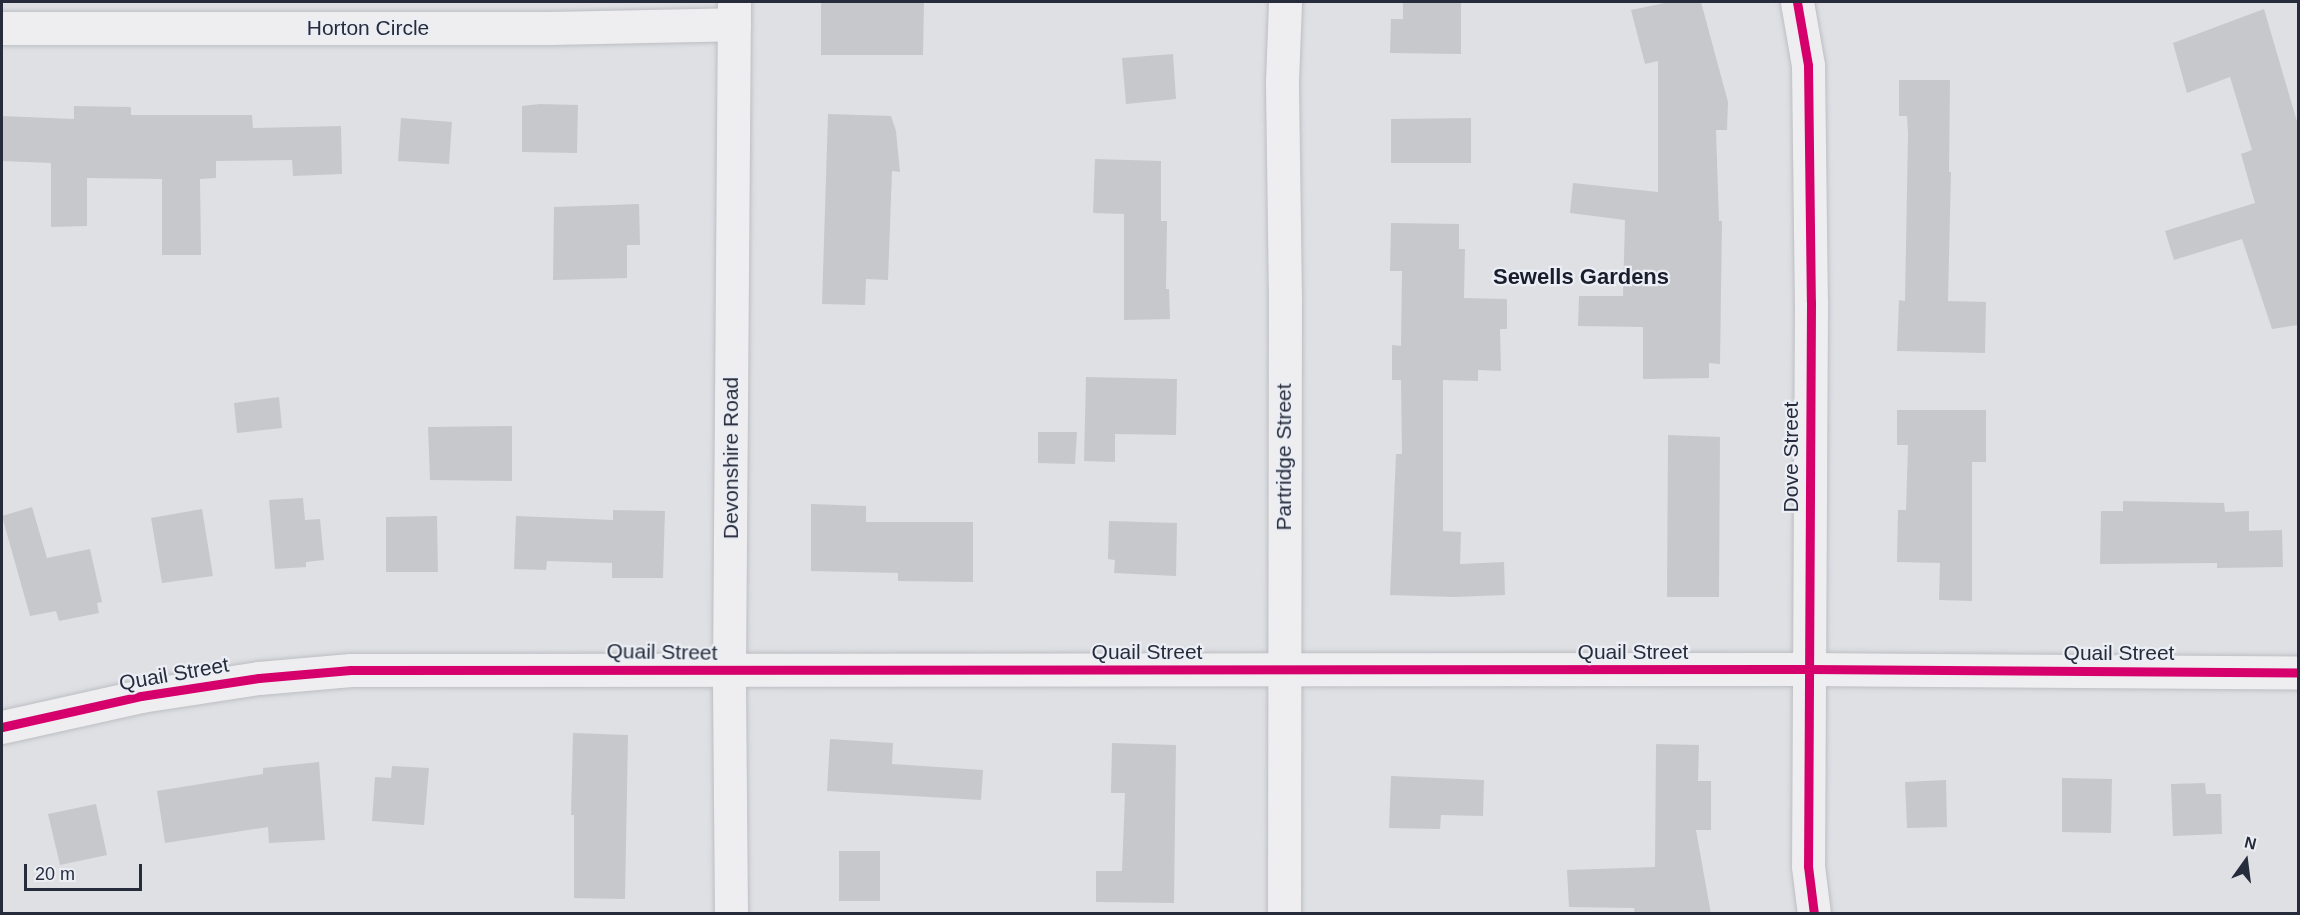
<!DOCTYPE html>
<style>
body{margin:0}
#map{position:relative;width:2300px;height:915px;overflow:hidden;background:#dee0e4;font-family:Arial,sans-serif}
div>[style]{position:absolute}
.building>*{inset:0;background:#c7c8cc}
.roads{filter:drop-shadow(0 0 2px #bdbec2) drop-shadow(0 0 2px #bdbec2)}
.minor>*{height:33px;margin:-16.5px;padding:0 16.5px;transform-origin:16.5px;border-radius:16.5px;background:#eeeef1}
.cycleway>*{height:9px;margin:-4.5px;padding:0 4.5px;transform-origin:4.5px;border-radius:4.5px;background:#d6006c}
span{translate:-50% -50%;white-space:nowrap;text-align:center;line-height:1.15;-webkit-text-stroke:4.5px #ebeef4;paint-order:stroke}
.street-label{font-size:21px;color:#262c3c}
.neighbourhood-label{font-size:22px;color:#191d2c;font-weight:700}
.frame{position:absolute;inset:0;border:3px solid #262c3c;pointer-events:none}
.north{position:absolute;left:2216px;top:831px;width:60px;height:60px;-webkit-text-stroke:4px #ebeef4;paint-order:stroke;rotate:14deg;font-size:16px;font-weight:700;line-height:24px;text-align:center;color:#262c3c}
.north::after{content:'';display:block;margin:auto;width:21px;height:27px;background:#262c3c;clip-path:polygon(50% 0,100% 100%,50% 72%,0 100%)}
.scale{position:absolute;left:24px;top:864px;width:118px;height:27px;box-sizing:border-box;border:3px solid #262c3c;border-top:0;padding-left:8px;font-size:18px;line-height:21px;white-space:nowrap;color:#262c3c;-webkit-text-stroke:4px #ebeef4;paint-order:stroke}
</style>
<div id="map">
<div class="building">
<div style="clip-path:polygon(821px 2px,924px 2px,923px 55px,821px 55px)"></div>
<div style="clip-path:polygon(1403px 2px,1461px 3px,1461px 54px,1390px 53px,1391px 19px,1403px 19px)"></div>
<div style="clip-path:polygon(1670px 2px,1701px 2px,1728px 102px,1727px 130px,1716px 130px,1719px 221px,1722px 221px,1720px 364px,1709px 363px,1709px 378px,1643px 379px,1643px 327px,1578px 326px,1579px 296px,1623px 296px,1625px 220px,1570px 213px,1573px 183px,1658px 192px,1658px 61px,1645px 64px,1631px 10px)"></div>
<div style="clip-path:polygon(2264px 9px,2298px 125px,2298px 325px,2272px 329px,2242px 239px,2174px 260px,2165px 231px,2255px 203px,2241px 154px,2252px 150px,2230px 77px,2187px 93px,2173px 43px)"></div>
<div style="clip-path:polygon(1173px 54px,1176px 99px,1126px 104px,1122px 58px)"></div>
<div style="clip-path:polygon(1899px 80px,1950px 80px,1949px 172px,1951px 172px,1948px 301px,1986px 302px,1985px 353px,1897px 351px,1899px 300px,1905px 301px,1908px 134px,1907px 116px,1899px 116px)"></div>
<div style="clip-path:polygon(540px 104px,578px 105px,577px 153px,522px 152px,522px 106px)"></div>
<div style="clip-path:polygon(74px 106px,131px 107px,131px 115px,252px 115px,253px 128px,341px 126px,342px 174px,293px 176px,292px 160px,216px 161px,216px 178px,200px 179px,201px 255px,162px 255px,162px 179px,87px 178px,87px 226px,51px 227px,51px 163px,2px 161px,2px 116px,74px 119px)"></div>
<div style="clip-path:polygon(828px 114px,891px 116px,896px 131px,900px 172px,892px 171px,888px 280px,866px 279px,865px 305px,822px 304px)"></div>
<div style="clip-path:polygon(401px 118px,452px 122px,449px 164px,398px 161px)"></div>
<div style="clip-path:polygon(1471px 118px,1471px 163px,1391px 163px,1391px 119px)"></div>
<div style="clip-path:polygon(1095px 159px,1161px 161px,1161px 221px,1167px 221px,1166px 289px,1169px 289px,1170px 319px,1124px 320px,1124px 214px,1093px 213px)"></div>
<div style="clip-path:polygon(639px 204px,640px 245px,627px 245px,627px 278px,553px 280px,554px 207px)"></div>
<div style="clip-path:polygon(1391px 223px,1459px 224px,1459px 249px,1465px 249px,1464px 298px,1507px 299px,1507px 329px,1500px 329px,1501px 371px,1478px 370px,1478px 381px,1443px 380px,1443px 531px,1461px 532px,1460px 564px,1504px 562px,1505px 595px,1454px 597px,1390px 595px,1396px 454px,1402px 454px,1401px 380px,1392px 380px,1392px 345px,1401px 346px,1402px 271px,1390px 271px)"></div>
<div style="clip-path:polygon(1086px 377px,1177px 379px,1176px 435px,1115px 434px,1115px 462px,1084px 461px)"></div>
<div style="clip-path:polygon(279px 397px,282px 428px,237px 433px,234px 403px)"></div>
<div style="clip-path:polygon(1897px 410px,1986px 410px,1986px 462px,1972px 462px,1972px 601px,1939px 600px,1940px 563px,1897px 562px,1898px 510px,1906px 510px,1908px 445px,1897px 445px)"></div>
<div style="clip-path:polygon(512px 426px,512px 481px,430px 480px,428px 427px)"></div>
<div style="clip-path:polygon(1038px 432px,1077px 432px,1075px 464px,1038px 463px)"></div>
<div style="clip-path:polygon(1668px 435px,1720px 437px,1719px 597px,1667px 597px)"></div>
<div style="clip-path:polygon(303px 498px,305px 520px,320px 519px,324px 560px,306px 562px,306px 567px,275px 569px,269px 500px)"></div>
<div style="clip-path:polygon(2123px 501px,2224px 503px,2225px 512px,2249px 511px,2249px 531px,2282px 530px,2283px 567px,2217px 568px,2217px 563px,2100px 564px,2101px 511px,2123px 511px)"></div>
<div style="clip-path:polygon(811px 504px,866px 506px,866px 522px,973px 522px,973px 582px,898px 581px,898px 573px,811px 571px)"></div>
<div style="clip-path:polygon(32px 507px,47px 558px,90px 549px,102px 602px,97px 603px,99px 613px,59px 621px,56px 611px,30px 616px,2px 516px)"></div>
<div style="clip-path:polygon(202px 509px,213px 576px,162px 583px,151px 518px)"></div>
<div style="clip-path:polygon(613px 510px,665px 511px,663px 578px,612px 578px,612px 563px,547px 561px,546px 570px,514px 569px,516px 516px,613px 520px)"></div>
<div style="clip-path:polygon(437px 516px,438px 572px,386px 572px,386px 517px)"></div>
<div style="clip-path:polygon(1109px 521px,1177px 523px,1176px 576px,1114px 573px,1115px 560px,1108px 559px)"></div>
<div style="clip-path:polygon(573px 733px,628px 735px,625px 899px,574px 898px,574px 815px,571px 815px)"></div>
<div style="clip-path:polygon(830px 739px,893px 743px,892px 764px,983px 770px,981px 800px,827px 791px)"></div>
<div style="clip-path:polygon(1112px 743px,1176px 745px,1174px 903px,1096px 902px,1096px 871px,1122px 871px,1125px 793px,1111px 793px)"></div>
<div style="clip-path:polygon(1656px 744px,1699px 745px,1698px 781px,1711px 781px,1711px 830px,1696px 830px,1711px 914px,1635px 914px,1634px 908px,1569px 907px,1567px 870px,1655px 867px)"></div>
<div style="clip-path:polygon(319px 762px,325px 840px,269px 843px,268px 827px,165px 843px,157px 791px,263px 774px,263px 768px)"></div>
<div style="clip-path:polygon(392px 766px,429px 768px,424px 825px,372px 821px,375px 777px,391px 778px)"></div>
<div style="clip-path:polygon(1391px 776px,1484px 780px,1483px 816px,1441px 815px,1440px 829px,1389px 828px)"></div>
<div style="clip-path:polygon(2062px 778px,2112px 779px,2111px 833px,2062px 832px)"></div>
<div style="clip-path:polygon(1946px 780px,1947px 827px,1907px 828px,1905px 782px)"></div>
<div style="clip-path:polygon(2205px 783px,2206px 794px,2221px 794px,2222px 834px,2173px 836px,2171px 784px)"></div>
<div style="clip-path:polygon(96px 804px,107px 855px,60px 865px,48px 814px)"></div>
<div style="clip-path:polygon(839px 851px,880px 851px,880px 901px,839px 901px)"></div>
</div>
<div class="roads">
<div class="minor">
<div style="left:1797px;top:2px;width:64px;rotate:80.1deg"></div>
<div style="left:1808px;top:65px;width:237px;rotate:89.3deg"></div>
<div style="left:1811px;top:302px;width:564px;rotate:90.3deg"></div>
<div style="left:1808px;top:866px;width:48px;rotate:82.9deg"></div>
<div style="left:2px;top:28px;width:548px"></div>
<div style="left:550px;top:28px;width:184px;rotate:-1.2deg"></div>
<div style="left:2px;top:727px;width:142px;rotate:-12.6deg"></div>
<div style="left:141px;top:696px;width:119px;rotate:-8.7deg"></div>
<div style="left:259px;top:678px;width:92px;rotate:-5deg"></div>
<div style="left:351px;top:670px;width:1457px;rotate:-0.04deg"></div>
<div style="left:1808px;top:669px;width:490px;rotate:0.4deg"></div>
<div style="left:731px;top:914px;width:243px;rotate:-90.5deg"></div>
<div style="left:729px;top:671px;width:669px;rotate:-89.57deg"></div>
<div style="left:1284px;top:914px;width:614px;rotate:-89.91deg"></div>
<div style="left:1285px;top:300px;width:219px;rotate:-90.8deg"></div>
<div style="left:1282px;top:81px;width:79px;rotate:-87.8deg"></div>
</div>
</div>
<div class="cycleway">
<div style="left:1797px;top:2px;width:64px;rotate:80.1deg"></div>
<div style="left:1808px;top:65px;width:237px;rotate:89.3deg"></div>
<div style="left:1811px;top:302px;width:564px;rotate:90.3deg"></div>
<div style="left:1808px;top:866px;width:48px;rotate:82.9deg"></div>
<div style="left:2px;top:727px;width:142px;rotate:-12.6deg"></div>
<div style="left:141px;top:696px;width:119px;rotate:-8.7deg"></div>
<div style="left:259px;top:678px;width:92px;rotate:-5deg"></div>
<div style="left:351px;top:670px;width:1457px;rotate:-0.04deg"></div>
<div style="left:1808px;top:669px;width:490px;rotate:0.4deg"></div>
</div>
<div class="street-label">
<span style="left:368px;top:28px">Horton Circle</span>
<span style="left:1284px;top:457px;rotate:-90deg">Partridge Street</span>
<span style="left:1791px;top:457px;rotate:-90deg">Dove Street</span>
<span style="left:731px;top:458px;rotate:-90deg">Devonshire Road</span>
<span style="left:662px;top:652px;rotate:1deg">Quail Street</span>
<span style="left:1147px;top:652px">Quail Street</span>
<span style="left:1633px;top:652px">Quail Street</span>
<span style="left:2119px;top:653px">Quail Street</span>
<span style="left:174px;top:674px;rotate:-10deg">Quail Street</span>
</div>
<div class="neighbourhood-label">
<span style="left:1581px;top:277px">Sewells Gardens</span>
</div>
<div class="frame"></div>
<div class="north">N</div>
<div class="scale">20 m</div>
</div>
